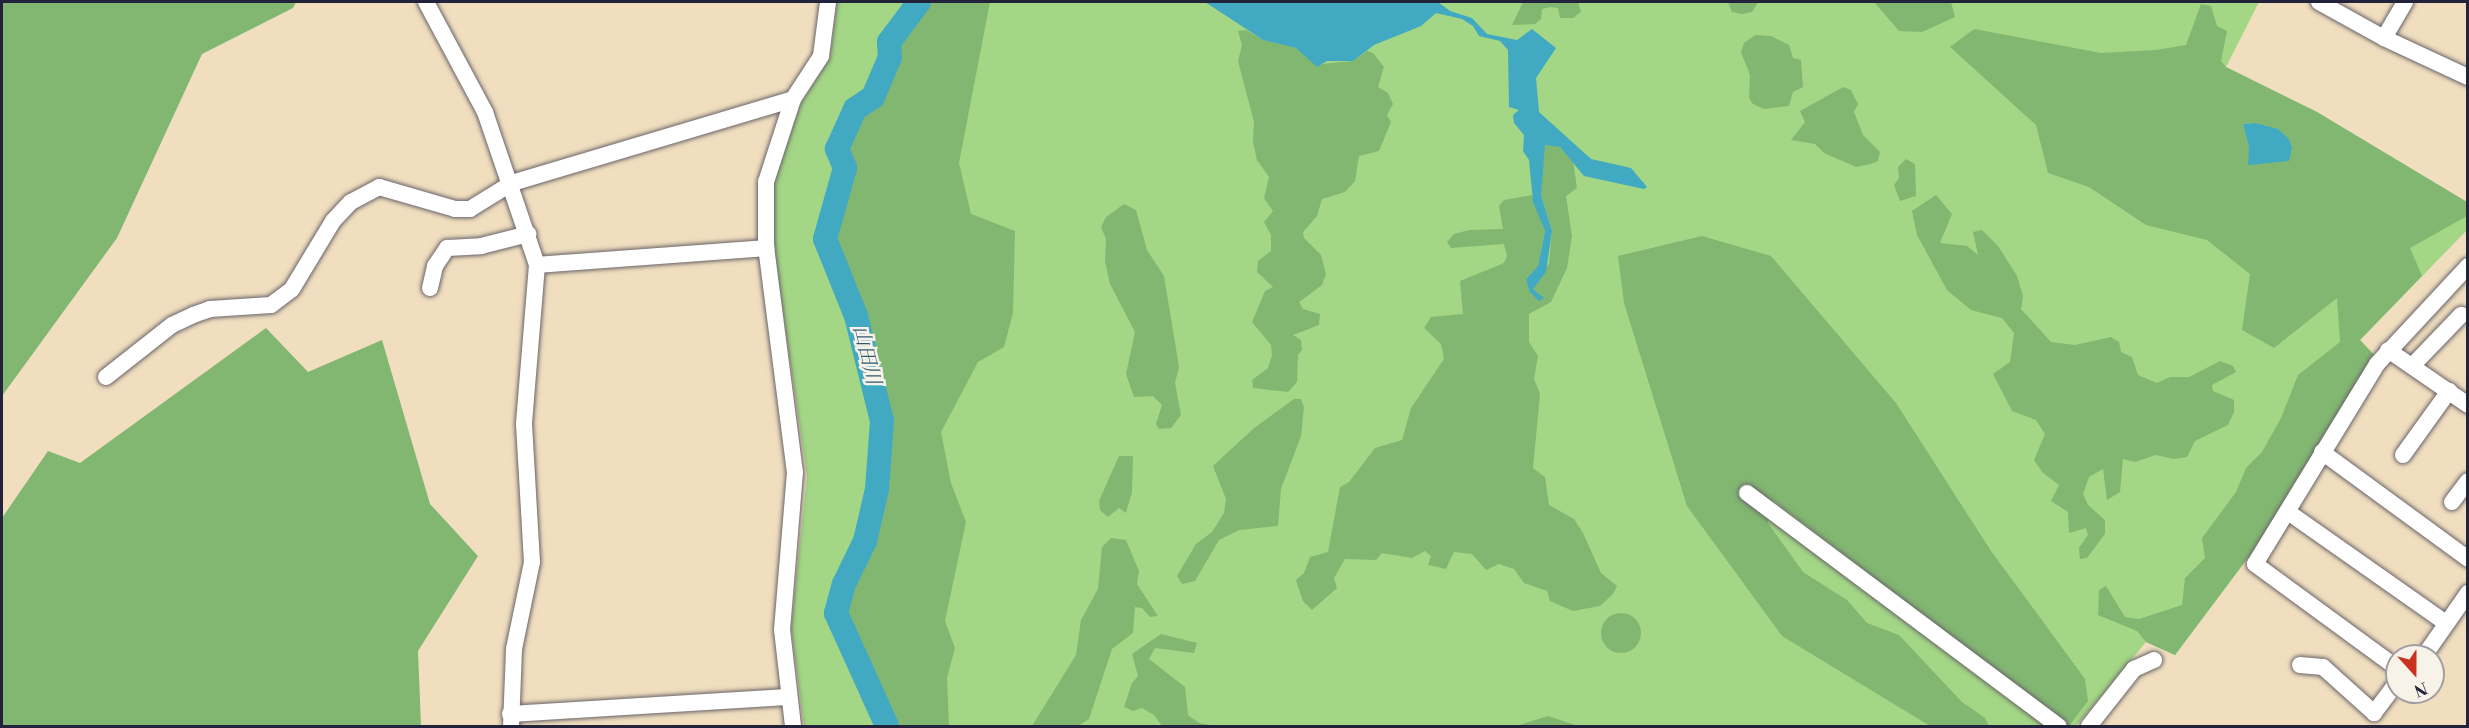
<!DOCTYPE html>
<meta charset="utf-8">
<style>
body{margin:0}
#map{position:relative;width:2469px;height:728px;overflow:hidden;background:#f0debf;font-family:"Libre Bodoni","Noto Serif JP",serif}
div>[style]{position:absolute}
.green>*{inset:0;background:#a3d685}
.forest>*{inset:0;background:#82b772}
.round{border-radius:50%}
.water>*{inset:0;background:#42a9c2}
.river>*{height:24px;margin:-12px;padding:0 12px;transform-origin:12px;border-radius:12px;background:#42a9c2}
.roads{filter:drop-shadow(0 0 2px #6a6469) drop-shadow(0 0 2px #6a6469)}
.minor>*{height:16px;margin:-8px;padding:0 8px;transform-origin:8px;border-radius:8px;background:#fff}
span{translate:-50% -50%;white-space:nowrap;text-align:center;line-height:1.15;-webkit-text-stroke:5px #f7f3e8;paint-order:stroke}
.water-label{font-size:20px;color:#2f5871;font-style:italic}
.frame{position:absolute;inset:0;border:3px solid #22223b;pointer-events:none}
.north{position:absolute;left:2385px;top:644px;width:60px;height:60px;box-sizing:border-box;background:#f7f3e8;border:2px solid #a29fa3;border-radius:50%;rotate:159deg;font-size:16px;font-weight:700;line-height:24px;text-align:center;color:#22223b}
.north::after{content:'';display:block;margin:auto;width:21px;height:27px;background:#c8321e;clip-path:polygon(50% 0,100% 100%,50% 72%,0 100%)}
</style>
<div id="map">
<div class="green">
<div style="clip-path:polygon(837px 2px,2259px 2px,2226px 67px,2317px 112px,2467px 202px,2468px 229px,2360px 340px,2376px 357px,2250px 555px,2175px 655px,2146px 642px,2076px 726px,804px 726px,791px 627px,807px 476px,773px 245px,773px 182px,801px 103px,830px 58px)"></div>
</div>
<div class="forest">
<div style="clip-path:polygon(2px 2px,296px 2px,293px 8px,202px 54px,117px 238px,2px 396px)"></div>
<div style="clip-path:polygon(924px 2px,990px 2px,959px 163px,971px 214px,1015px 231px,1013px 313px,1004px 347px,978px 362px,941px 432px,951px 483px,966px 522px,945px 621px,955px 648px,947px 678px,949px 726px,893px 726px,842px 615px,846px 588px,873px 526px,882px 486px,888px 405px,848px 287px,841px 250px,832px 239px,848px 171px,842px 151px,844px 140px,864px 106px,884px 85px,893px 59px,893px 44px)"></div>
<div style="clip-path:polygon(1523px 2px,1578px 2px,1581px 12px,1573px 18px,1560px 18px,1558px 8px,1551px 7px,1542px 9px,1541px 19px,1535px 24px,1512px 25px)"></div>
<div style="clip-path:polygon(1728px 2px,1757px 2px,1757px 4px,1752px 12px,1742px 14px,1732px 12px)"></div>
<div style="clip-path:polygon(1874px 2px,1951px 2px,1955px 17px,1922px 32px,1899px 31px)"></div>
<div style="clip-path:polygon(evenodd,2201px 4px,2211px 6px,2217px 26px,2227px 31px,2221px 61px,2226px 67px,2317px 112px,2467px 202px,2467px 216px,2410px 248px,2422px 276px,2360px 340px,2376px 357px,2250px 555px,2175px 655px,2146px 642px,2137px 631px,2098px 615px,2099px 590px,2106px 586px,2125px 617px,2139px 619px,2182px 605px,2185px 578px,2205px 558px,2202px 538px,2236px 492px,2246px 468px,2262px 452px,2281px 418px,2298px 375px,2340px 342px,2337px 298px,2274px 348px,2242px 330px,2250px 274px,2207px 240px,2146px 225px,2089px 187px,2048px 173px,2036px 125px,1950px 47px,1974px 29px,2101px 53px,2156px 50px,2186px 45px,2201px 4px,2256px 123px,2278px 129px,2289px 139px,2292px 148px,2249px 148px,2243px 124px,2256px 123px)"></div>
<div style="clip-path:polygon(1246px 30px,1263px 40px,1296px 48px,1322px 64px,1353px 61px,1367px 51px,1373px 53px,1384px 67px,1378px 87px,1388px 93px,1393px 104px,1387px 115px,1391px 122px,1379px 151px,1359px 156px,1355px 181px,1345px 192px,1322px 199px,1317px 216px,1303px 232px,1304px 238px,1321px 255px,1326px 274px,1322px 285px,1299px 302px,1303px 309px,1320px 314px,1319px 325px,1293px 335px,1301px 340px,1302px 350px,1298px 355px,1297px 382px,1288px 392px,1253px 388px,1252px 380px,1268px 368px,1272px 355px,1271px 345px,1252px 322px,1265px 291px,1273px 287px,1257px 272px,1258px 261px,1271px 251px,1271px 235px,1264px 222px,1273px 211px,1264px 198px,1269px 177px,1257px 160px,1253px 142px,1254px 122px,1238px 61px,1242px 45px,1238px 31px)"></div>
<div style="clip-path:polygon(1755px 35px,1771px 36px,1789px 45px,1793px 58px,1801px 60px,1803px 87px,1793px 92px,1789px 106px,1764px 109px,1753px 104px,1749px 98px,1750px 75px,1741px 52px,1744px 43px)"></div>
<div style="clip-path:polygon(1843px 87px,1851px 90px,1858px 104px,1854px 112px,1863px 135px,1880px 152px,1878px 161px,1871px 164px,1856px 167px,1824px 153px,1815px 144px,1791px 140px,1805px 122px,1800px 111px)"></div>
<div style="clip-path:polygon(1547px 144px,1560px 147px,1573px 161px,1577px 188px,1566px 196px,1572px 236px,1567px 268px,1551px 302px,1529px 314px,1529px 342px,1538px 356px,1534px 379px,1540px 394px,1533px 468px,1545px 477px,1549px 505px,1574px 519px,1583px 533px,1601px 573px,1617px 586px,1613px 594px,1600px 606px,1573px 611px,1550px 601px,1547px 591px,1524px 583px,1514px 569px,1499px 564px,1486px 570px,1472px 554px,1454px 552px,1446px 569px,1428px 565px,1431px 556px,1425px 551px,1412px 558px,1382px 553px,1376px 560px,1345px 559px,1334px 578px,1337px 588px,1312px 610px,1303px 601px,1296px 580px,1304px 573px,1310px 557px,1328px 552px,1340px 487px,1349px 482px,1375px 448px,1402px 440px,1411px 408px,1444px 359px,1441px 344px,1424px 328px,1431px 317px,1463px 314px,1460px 281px,1504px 263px,1507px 256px,1504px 244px,1451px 248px,1447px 242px,1454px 234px,1469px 230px,1503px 229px,1499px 206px,1504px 200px,1532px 195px,1545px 231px,1538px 266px,1526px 279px,1529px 291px,1542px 296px,1533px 289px,1549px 263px,1552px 231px,1541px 195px,1541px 152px)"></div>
<div style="clip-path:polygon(1906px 159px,1915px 164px,1916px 196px,1900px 201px,1894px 185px,1899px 178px,1898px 167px)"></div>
<div style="clip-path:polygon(1936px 195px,1952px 214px,1940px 243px,1967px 246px,1978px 255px,1973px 232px,1982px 230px,1998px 246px,2017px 276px,2023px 296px,2021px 309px,2051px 342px,2075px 345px,2111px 337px,2119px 342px,2121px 352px,2132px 357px,2138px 375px,2157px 383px,2170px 377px,2189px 377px,2220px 361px,2233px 366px,2236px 372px,2212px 385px,2213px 391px,2234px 400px,2234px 412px,2228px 425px,2195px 441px,2187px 457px,2173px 459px,2156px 455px,2135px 462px,2123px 459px,2120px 492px,2107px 500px,2103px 469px,2089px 477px,2083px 494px,2088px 505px,2105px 520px,2105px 534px,2087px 558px,2080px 559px,2079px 548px,2088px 535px,2086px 528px,2069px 533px,2068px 512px,2051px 501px,2059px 485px,2042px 472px,2034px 460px,2045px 434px,2036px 420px,2012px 411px,1993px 374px,2010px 362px,2014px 333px,2002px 318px,1971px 310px,1947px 290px,1917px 235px,1912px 211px)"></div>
<div style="clip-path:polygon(1124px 204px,1136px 210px,1147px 250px,1164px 276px,1179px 367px,1175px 383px,1181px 415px,1171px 428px,1159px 429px,1156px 424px,1162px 405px,1153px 396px,1134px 397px,1126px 374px,1135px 332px,1110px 284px,1105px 261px,1106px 239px,1101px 227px,1106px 217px)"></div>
<div style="clip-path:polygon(1702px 236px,1771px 256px,1896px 403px,1991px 551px,2085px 679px,2088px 701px,2069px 726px,1773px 500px,1768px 523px,1803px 572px,1847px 600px,1867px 623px,1899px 635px,1962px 702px,1985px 718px,1989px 726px,1930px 726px,1782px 636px,1687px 506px,1624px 303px,1618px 256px)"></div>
<div style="clip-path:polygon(266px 328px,308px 372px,382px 340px,430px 504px,478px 556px,418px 651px,421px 726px,2px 726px,2px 518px,48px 451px,80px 463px)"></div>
<div style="clip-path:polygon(1294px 399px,1301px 399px,1304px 407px,1301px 436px,1281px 489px,1278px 526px,1239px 530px,1219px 540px,1195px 581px,1182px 584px,1177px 576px,1196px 544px,1212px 532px,1224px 513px,1226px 499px,1213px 466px,1253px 429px)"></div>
<div style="clip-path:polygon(1119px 456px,1133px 456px,1132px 492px,1126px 513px,1119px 508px,1108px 517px,1100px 510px,1099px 501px)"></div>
<div style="clip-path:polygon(1111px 538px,1126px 540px,1139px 571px,1137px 584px,1158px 616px,1150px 617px,1142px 608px,1135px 607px,1133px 633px,1112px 649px,1089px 719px,1078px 726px,1032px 726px,1076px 655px,1081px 620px,1098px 589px,1102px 547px)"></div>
<div class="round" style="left:1601px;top:613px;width:40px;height:40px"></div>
<div style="clip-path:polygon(1161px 634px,1197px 643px,1194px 653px,1155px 648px,1149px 659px,1185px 687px,1188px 715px,1199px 723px,1217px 726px,1162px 726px,1154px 715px,1142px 708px,1133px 711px,1124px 707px,1132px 683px,1138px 676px,1132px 654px)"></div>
<div style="clip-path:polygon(1548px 716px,1578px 726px,1511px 726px,1516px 726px)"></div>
</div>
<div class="water">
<div style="clip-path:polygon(1205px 2px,1438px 2px,1450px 11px,1472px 18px,1487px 34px,1517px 40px,1532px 29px,1556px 48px,1536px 78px,1539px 112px,1591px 159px,1631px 168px,1647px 187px,1644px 189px,1584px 176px,1560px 147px,1545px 145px,1541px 195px,1552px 231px,1546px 272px,1533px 289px,1544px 298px,1539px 301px,1529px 291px,1526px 279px,1538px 266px,1545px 231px,1533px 202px,1529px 160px,1523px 151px,1524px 135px,1514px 123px,1513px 115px,1519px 110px,1509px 107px,1508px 50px,1500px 41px,1479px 36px,1473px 26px,1462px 19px,1436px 13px,1421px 26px,1374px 45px,1353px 61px,1327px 61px,1317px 67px,1296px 48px,1263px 40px)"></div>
<div style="clip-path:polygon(2256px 123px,2278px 129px,2289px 139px,2292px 148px,2289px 161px,2248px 165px,2249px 148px,2243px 124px)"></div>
</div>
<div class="river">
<div style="left:887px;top:726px;width:124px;rotate:-114.3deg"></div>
<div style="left:836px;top:613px;width:30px;rotate:-75deg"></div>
<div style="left:844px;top:584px;width:48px;rotate:-64deg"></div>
<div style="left:865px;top:541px;width:53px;rotate:-77deg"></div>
<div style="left:877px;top:489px;width:68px;rotate:-85.8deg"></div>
<div style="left:882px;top:421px;width:108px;rotate:-103.9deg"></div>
<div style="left:856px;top:316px;width:83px;rotate:-111.9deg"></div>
<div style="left:825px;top:239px;width:74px;rotate:-74.3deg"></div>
<div style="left:845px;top:168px;width:21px;rotate:-113deg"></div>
<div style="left:837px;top:149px;width:44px;rotate:-65.8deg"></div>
<div style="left:855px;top:109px;width:22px;rotate:-34deg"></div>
<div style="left:873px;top:97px;width:43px;rotate:-67deg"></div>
<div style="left:890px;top:57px;width:15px;rotate:-94deg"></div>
<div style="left:889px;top:42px;width:50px;rotate:-53.1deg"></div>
</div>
<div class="roads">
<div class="minor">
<div style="left:426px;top:2px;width:125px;rotate:61.8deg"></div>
<div style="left:485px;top:112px;width:162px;rotate:71.2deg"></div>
<div style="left:537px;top:265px;width:160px;rotate:94.7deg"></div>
<div style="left:524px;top:424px;width:138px;rotate:86.7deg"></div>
<div style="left:532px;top:562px;width:89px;rotate:101.7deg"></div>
<div style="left:514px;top:649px;width:77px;rotate:92.2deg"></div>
<div style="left:2319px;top:2px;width:74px;rotate:29deg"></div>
<div style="left:2384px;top:38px;width:93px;rotate:24.9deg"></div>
<div style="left:2384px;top:38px;width:42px;rotate:-59.7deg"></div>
<div style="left:537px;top:265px;width:230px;rotate:-4.2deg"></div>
<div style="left:430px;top:288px;width:23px;rotate:-77deg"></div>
<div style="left:435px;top:266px;width:22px;rotate:-56deg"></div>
<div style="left:447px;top:248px;width:34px;rotate:-3deg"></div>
<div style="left:481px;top:246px;width:49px;rotate:-14.3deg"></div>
<div style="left:2388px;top:350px;width:97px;rotate:34.5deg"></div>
<div style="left:2412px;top:366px;width:71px;rotate:-46.1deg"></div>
<div style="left:106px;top:377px;width:84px;rotate:-38.2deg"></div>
<div style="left:172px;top:325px;width:23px;rotate:-25deg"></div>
<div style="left:193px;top:315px;width:18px;rotate:-19deg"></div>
<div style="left:210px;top:309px;width:61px;rotate:-3.8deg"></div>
<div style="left:271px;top:305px;width:26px;rotate:-37deg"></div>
<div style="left:292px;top:289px;width:79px;rotate:-58.9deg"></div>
<div style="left:333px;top:221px;width:26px;rotate:-47deg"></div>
<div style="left:351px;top:202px;width:32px;rotate:-28deg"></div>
<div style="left:379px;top:187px;width:79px;rotate:16.1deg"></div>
<div style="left:455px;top:209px;width:15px"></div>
<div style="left:470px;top:209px;width:49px;rotate:-31.8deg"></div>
<div style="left:512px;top:183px;width:293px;rotate:-16.6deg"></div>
<div style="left:2322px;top:452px;width:181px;rotate:36.2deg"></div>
<div style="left:2403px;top:455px;width:79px;rotate:-54.3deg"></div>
<div style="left:1747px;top:493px;width:389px;rotate:36.8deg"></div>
<div style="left:2452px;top:502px;width:26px;rotate:-53deg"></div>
<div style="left:2288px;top:512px;width:193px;rotate:35.1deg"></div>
<div style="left:2424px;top:656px;width:77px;rotate:-55.1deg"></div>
<div style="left:2300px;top:665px;width:23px;rotate:5deg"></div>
<div style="left:2323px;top:667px;width:69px;rotate:42deg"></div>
<div style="left:2374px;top:713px;width:38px;rotate:-53deg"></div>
<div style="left:2397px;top:668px;width:176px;rotate:-143.8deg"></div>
<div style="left:2255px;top:564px;width:234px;rotate:-58.6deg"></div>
<div style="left:2377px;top:364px;width:134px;rotate:-47.1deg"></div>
<div style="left:510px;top:714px;width:278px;rotate:-3.5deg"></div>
<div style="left:793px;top:726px;width:97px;rotate:-96.5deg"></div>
<div style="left:782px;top:630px;width:158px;rotate:-85.3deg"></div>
<div style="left:795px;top:473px;width:227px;rotate:-97.3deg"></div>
<div style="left:766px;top:248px;width:66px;rotate:-90deg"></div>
<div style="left:766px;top:182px;width:87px;rotate:-72deg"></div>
<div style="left:793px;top:99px;width:51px;rotate:-56.9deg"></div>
<div style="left:821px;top:56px;width:54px;rotate:-82.6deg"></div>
<div style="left:2089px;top:726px;width:73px;rotate:-51.7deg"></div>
<div style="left:2134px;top:669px;width:22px;rotate:-24deg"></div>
</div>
</div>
<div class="water-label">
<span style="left:866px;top:355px;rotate:76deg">山田川</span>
</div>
<div class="frame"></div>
<div class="north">N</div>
</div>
